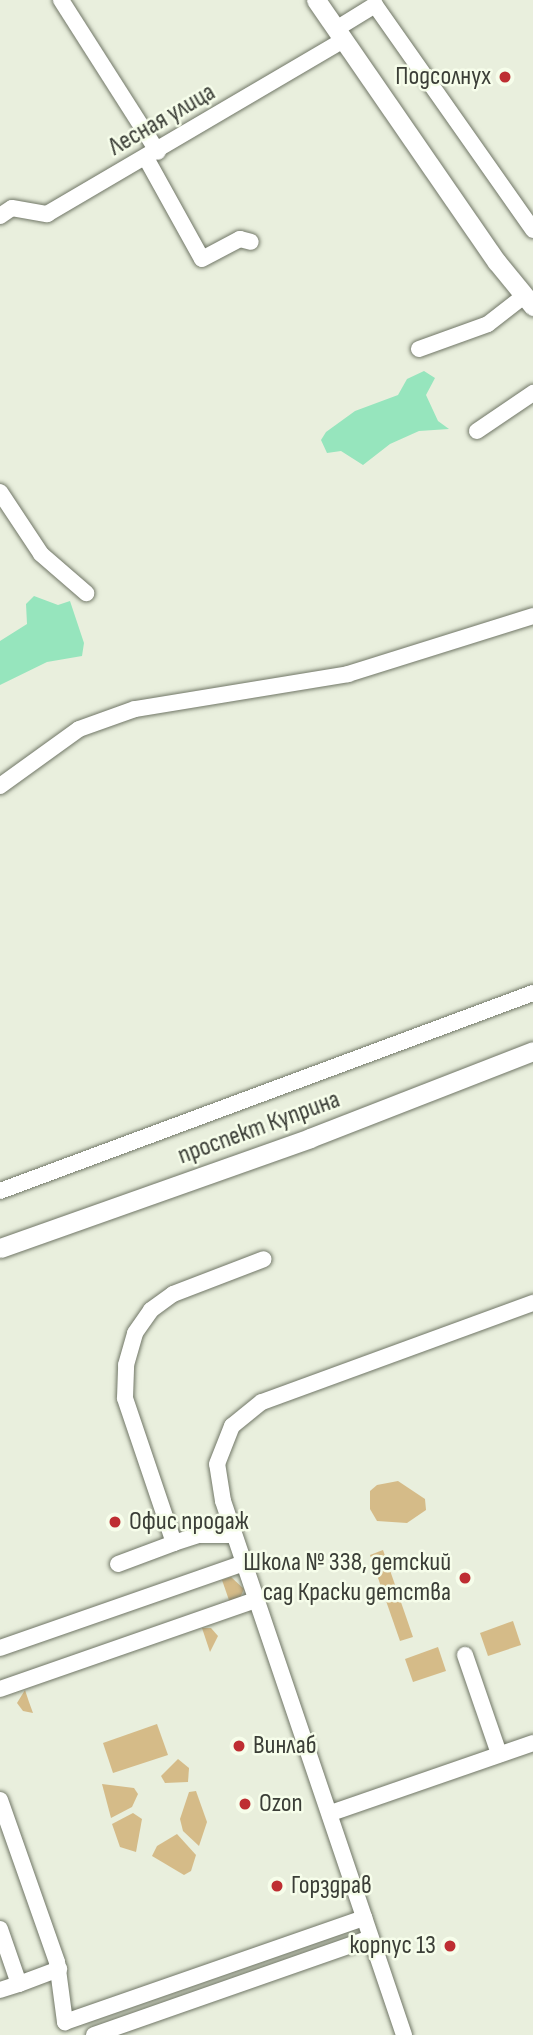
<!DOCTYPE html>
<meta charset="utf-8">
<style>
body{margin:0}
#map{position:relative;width:533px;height:2035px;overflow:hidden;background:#e9efdd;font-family:"Sofia Sans Condensed",sans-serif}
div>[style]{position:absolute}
.green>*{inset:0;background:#d5bb88}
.water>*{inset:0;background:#96e5bd}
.roads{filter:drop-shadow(0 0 2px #707666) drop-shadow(0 0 2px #707666)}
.minor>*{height:16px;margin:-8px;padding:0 8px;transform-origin:8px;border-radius:8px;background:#fff}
.major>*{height:19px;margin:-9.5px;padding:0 9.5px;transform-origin:9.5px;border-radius:9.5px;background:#fff}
.dots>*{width:19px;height:19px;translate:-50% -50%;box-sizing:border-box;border:4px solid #f6fdea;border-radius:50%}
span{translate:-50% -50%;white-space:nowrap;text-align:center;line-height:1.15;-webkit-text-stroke:5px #f6fdea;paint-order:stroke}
.poi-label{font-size:26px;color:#3b3e37}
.right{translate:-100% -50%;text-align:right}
.left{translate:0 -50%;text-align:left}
.street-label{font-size:26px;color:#3b3e37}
</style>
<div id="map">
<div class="green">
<div style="clip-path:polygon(398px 1481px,425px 1499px,426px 1510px,407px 1523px,377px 1521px,370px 1509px,370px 1491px,377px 1485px)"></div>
<div style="clip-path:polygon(383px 1550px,413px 1637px,400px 1641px,370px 1555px)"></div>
<div style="clip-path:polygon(231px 1577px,244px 1589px,240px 1598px,230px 1603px,222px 1580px)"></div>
<div style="clip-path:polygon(513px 1621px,521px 1645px,488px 1656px,480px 1633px)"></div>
<div style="clip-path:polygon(202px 1628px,211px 1628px,218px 1636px,210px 1652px)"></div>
<div style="clip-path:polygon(438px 1647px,446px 1671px,413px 1682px,405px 1659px)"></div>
<div style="clip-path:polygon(25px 1690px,29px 1702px,33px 1713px,23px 1711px,17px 1703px)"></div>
<div style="clip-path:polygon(157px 1724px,168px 1755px,113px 1773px,103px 1743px)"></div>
<div style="clip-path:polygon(178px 1759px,189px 1768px,188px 1782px,165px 1783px,161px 1776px)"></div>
<div style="clip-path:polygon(102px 1784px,134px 1788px,138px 1794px,132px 1807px,111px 1818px)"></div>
<div style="clip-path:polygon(196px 1791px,207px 1822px,199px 1846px,183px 1831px,180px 1819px,189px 1792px)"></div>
<div style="clip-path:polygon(133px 1813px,142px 1819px,136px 1852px,120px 1847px,112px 1824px)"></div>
<div style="clip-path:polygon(177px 1834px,196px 1855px,191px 1871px,184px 1875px,152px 1856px,157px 1846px)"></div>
</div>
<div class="water">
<div style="clip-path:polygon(424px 371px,435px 378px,426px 395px,438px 421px,449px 429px,419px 431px,390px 444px,363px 465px,341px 451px,327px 453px,321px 440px,326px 432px,355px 411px,398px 395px,407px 379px)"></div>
<div style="clip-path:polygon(34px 596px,58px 605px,70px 601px,84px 643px,82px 656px,47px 662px,0 685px,0 641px,27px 624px,26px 604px)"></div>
</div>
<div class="roads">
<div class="minor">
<div style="left:61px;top:0;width:180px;rotate:57.5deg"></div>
<div style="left:336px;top:29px;width:46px;rotate:-31.6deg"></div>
<div style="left:375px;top:5px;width:275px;rotate:54.9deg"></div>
<div style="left:146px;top:158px;width:115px;rotate:61deg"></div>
<div style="left:202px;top:259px;width:43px;rotate:-27.8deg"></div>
<div style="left:240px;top:239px;width:11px;rotate:15deg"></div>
<div style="left:0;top:216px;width:14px;rotate:-34deg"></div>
<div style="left:12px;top:208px;width:36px;rotate:10deg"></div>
<div style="left:47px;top:214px;width:343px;rotate:-30.4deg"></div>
<div style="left:419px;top:349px;width:73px;rotate:-19.9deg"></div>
<div style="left:488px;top:324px;width:46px;rotate:-37.9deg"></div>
<div style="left:477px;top:431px;width:68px;rotate:-34.2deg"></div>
<div style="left:0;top:492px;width:74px;rotate:56.5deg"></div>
<div style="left:41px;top:554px;width:60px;rotate:40.9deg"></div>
<div style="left:0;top:786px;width:97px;rotate:-35.8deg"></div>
<div style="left:79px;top:729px;width:59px;rotate:-19.7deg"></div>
<div style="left:135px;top:709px;width:216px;rotate:-9.3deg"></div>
<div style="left:348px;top:674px;width:194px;rotate:-17.4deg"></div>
<div style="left:0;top:1191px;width:569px;rotate:-20.38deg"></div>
<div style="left:174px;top:1543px;width:26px;rotate:-18deg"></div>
<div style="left:199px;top:1535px;width:35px"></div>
<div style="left:118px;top:1564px;width:60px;rotate:-20.6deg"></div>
<div style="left:174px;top:1543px;width:153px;rotate:-108.7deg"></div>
<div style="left:125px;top:1398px;width:33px;rotate:-88deg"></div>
<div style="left:126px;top:1365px;width:33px;rotate:-74deg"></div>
<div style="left:135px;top:1333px;width:28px;rotate:-55deg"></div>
<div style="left:151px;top:1310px;width:27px;rotate:-36deg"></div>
<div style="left:173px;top:1294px;width:97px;rotate:-21deg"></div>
<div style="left:0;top:1648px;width:258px;rotate:-19.2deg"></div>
<div style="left:465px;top:1655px;width:105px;rotate:71deg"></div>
<div style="left:0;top:1689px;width:271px;rotate:-19.2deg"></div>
<div style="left:0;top:1800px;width:172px;rotate:70.6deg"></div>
<div style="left:57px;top:1962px;width:61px;rotate:82.4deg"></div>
<div style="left:65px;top:2022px;width:317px;rotate:-19.2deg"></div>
<div style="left:331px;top:1813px;width:214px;rotate:-19.1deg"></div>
<div style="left:0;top:1929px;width:58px;rotate:70.9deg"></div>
<div style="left:19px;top:1984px;width:43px;rotate:-20.6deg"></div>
<div style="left:0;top:1990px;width:20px;rotate:-18deg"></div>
<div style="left:94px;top:2035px;width:293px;rotate:-19.3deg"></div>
<div style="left:404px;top:2035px;width:564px;rotate:-108.72deg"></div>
<div style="left:223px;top:1501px;width:37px;rotate:-99deg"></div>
<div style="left:217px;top:1464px;width:41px;rotate:-68.5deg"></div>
<div style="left:232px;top:1426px;width:38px;rotate:-39deg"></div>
<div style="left:262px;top:1402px;width:289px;rotate:-20.1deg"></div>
</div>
<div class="major">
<div style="left:316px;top:0;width:318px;rotate:55.4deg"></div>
<div style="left:497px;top:262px;width:57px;rotate:50.7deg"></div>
<div style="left:0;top:1248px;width:329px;rotate:-19.5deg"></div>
<div style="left:310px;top:1138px;width:239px;rotate:-21.3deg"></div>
</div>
</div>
<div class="dots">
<div style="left:505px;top:77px;background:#be2e32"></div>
<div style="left:115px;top:1522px;background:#be2e32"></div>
<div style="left:465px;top:1578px;background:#be2e32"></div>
<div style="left:239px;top:1746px;background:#be2e32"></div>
<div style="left:245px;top:1804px;background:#be2e32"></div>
<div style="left:277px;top:1886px;background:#be2e32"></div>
<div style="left:450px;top:1946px;background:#be2e32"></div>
</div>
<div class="poi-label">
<span class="right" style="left:491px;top:77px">Подсолнух</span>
<span class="left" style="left:129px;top:1522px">Офис продаж</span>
<span class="right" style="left:451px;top:1578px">Школа № 338, детский<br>сад Краски детства</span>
<span class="left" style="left:253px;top:1746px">Винлаб</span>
<span class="left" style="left:259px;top:1804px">Ozon</span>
<span class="left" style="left:291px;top:1886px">Горздрав</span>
<span class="right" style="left:436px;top:1946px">корпус 13</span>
</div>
<div class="street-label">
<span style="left:162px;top:120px;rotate:-30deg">Лесная улица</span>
<span style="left:259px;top:1128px;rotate:-20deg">проспект Куприна</span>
</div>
</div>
